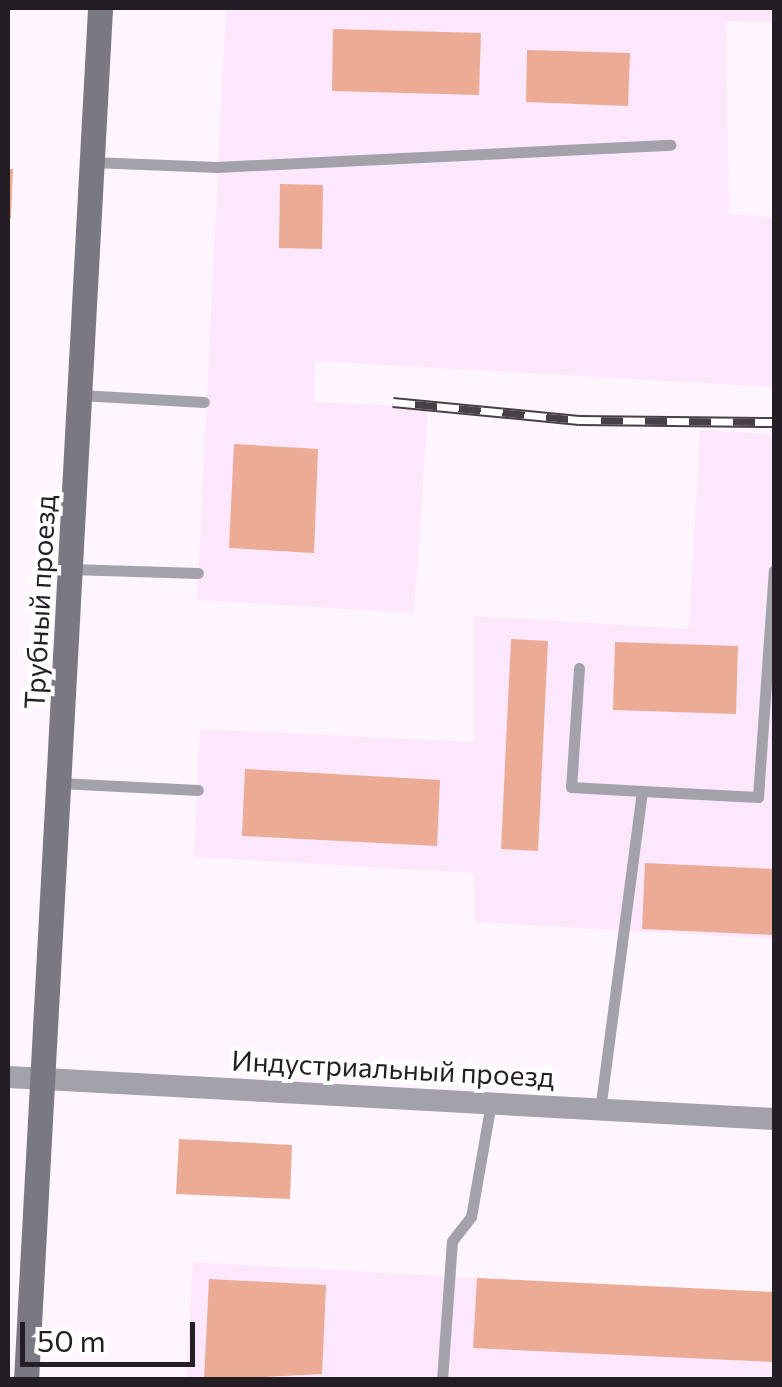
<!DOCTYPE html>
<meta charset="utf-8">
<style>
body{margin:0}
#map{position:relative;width:782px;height:1387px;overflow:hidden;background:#fff5fe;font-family:Commissioner,sans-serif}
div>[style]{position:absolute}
.built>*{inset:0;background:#fce7fc}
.building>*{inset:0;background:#ecab94}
.lane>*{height:11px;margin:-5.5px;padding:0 5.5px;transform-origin:5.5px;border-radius:5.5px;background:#a3a1a9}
.street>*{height:22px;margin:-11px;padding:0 11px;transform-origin:11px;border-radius:11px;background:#a3a1a9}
.secondary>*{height:25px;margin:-12.5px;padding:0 12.5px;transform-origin:12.5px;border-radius:12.5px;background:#7a7883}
.rail>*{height:11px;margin-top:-5.5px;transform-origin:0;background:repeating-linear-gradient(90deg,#fff 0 22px,#474147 0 44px);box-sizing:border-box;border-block:2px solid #474147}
span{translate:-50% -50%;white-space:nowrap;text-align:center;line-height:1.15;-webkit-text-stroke:8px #fff;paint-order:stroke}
.street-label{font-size:28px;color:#231e23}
.frame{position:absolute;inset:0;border:10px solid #231e23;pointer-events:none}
.scale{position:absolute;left:20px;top:1322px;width:175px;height:45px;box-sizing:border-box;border:5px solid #231e23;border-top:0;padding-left:12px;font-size:30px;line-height:35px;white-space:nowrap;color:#231e23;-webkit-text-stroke:8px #fff;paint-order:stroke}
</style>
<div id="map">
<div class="built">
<div style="clip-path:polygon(226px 8px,774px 8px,774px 23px,726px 21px,729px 214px,774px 217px,774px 387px,315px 361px,314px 402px,428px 407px,414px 613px,197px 600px)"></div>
<div style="clip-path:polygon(700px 430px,774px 434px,774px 939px,475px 922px,474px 873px,194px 857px,200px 729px,474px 742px,474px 616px,689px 629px)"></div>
<div style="clip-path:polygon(193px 1262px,774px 1295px,774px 1379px,186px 1380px)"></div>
</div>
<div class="building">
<div style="clip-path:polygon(333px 29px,481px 33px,479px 95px,332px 91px)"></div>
<div style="clip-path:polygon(527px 50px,630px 53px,628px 106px,526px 102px)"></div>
<div style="clip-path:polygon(8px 169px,13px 169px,11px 218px,8px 218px)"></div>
<div style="clip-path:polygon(280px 184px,323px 185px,322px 249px,279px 248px)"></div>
<div style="clip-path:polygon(234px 444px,318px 449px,314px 553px,229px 548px)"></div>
<div style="clip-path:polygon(511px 639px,548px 641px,538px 851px,501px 849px)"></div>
<div style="clip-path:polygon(615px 642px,738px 646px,736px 714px,613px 710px)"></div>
<div style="clip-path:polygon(245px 769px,440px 780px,437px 846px,242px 836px)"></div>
<div style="clip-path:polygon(645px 863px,774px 869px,774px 935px,642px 929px)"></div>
<div style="clip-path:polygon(179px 1139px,292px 1145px,290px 1199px,176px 1194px)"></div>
<div style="clip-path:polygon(477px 1278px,774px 1292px,774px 1362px,473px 1348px)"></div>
<div style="clip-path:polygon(209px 1279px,326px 1285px,322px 1374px,204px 1380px)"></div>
</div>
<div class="lane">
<div style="left:92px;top:162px;width:125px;rotate:2.3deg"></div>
<div style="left:217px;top:167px;width:454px;rotate:-2.8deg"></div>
<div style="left:80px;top:395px;width:124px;rotate:3.2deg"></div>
<div style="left:71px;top:569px;width:127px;rotate:1.8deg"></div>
<div style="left:579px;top:668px;width:119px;rotate:93.8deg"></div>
<div style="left:571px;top:787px;width:71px;rotate:3.2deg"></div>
<div style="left:642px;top:791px;width:321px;rotate:97.5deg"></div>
<div style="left:59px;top:783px;width:139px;rotate:2.9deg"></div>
<div style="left:642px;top:791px;width:116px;rotate:3deg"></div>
<div style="left:758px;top:797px;width:227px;rotate:-86deg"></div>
<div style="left:442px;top:1380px;width:139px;rotate:-85.9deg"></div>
<div style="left:452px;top:1241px;width:31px;rotate:-52deg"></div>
<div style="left:471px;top:1217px;width:117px;rotate:-80.1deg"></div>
</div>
<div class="street">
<div style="left:8px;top:1077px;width:767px;rotate:3.14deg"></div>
</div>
<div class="secondary">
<div style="left:26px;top:1380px;width:1374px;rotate:-86.91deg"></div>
</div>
<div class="rail">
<div style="left:393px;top:402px;width:187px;rotate:5.5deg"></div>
<div style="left:579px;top:420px;width:195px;rotate:0.6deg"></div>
</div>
<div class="street-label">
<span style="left:39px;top:602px;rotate:-87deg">Трубный проезд</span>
<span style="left:393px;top:1068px;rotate:3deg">Индустриальный проезд</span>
</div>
<div class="frame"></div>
<div class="scale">50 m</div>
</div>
